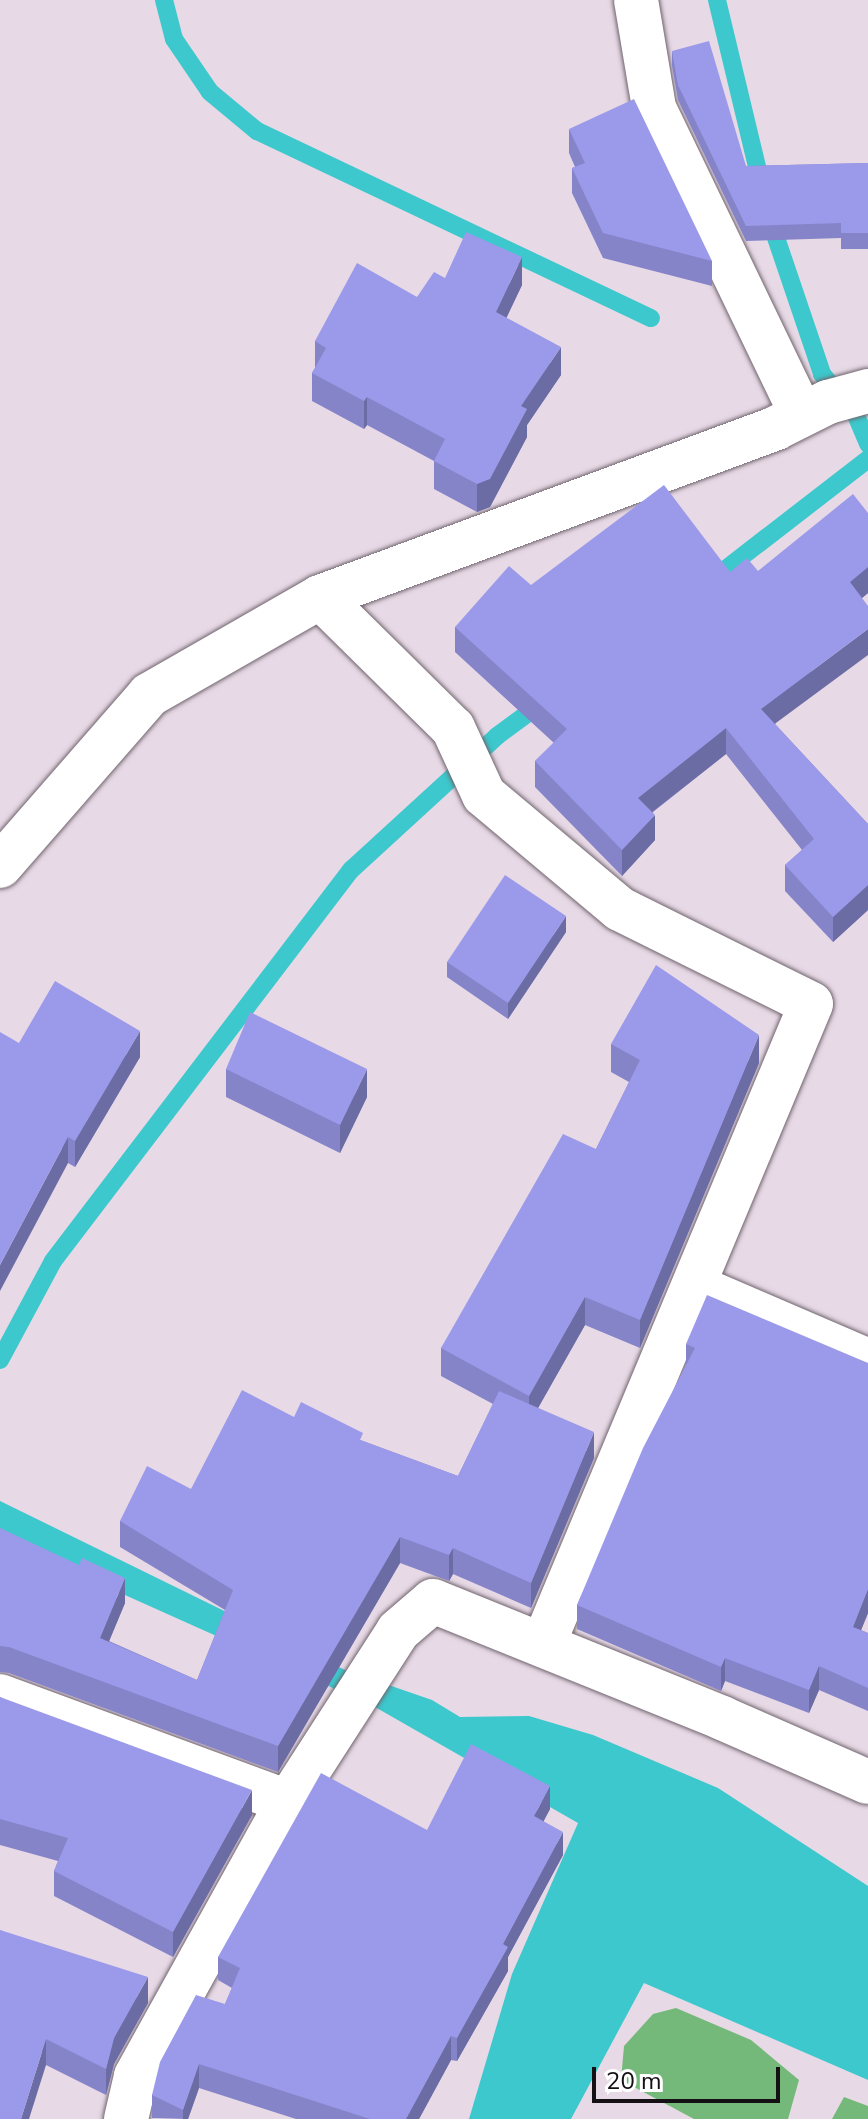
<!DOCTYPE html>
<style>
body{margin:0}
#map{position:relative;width:868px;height:2119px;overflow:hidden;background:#e7d9e5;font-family:"Nunito Sans",sans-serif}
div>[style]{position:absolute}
.forest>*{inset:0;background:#74b979}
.water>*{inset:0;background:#3cc8cc}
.stream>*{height:18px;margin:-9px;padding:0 9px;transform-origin:9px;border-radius:9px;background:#3cc8cc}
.roads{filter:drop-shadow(0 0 2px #6f646e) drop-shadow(0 0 2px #6f646e)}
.street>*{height:44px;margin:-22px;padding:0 22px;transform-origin:22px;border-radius:22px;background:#fff}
.wall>*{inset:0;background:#8584c9}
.shaded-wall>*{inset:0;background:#6c6ca4}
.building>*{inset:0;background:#9b9aea}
span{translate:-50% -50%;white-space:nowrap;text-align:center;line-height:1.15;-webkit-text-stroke:6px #fff;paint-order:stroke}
.scale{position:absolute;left:592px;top:2067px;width:188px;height:36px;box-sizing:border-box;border:4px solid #141014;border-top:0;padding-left:10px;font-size:24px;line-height:28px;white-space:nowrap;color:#141014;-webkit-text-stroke:6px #fff;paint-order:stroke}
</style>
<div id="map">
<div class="forest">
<div style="clip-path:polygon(676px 2008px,751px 2040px,799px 2080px,788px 2119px,694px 2119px,621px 2080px,624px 2046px,653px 2014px)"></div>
<div style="clip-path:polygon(844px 2097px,868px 2106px,868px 2119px,832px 2119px)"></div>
</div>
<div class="water">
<div style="clip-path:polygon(0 1501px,345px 1670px,432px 1700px,460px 1717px,529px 1716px,593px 1735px,718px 1788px,868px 1886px,868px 2080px,644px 1983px,571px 2119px,469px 2119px,512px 1974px,578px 1823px,375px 1707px,0 1539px)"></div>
</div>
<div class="stream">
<div style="left:164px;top:0;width:40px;rotate:75.6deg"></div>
<div style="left:174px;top:39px;width:64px;rotate:55.8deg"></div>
<div style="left:210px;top:92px;width:61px;rotate:39.7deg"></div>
<div style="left:257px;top:131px;width:436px;rotate:25.4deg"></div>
<div style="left:717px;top:0;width:193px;rotate:76.5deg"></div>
<div style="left:769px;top:217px;width:166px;rotate:71.3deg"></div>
<div style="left:822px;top:374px;width:51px;rotate:49.8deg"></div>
<div style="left:855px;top:413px;width:34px;rotate:67deg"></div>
<div style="left:709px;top:582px;width:201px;rotate:-37.7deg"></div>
<div style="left:0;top:1360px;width:112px;rotate:-61.8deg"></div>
<div style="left:53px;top:1261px;width:492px;rotate:-52.7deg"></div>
<div style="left:351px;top:870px;width:198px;rotate:-42.5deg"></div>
<div style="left:497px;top:736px;width:56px;rotate:-36.3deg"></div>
</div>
<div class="roads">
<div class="street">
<div style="left:636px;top:0;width:109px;rotate:80.5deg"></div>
<div style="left:654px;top:108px;width:339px;rotate:64.3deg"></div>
<div style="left:320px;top:597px;width:187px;rotate:44.6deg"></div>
<div style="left:453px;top:728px;width:74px;rotate:65.2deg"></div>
<div style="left:484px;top:795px;width:177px;rotate:40deg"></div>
<div style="left:620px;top:909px;width:213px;rotate:26.4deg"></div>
<div style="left:811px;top:1004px;width:695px;rotate:112.69deg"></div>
<div style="left:0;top:866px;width:227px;rotate:-48.9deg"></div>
<div style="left:149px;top:695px;width:197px;rotate:-29.8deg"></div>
<div style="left:320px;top:597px;width:486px;rotate:-20.3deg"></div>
<div style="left:776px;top:428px;width:58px;rotate:-26.6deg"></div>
<div style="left:828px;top:402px;width:41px;rotate:-15.4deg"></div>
<div style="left:694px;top:1286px;width:189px;rotate:23.3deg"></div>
<div style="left:0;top:1696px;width:307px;rotate:20.2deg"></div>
<div style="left:126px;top:2119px;width:44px;rotate:-76.9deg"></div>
<div style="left:136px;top:2076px;width:313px;rotate:-61deg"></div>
<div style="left:288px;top:1802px;width:203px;rotate:-57.2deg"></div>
<div style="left:398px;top:1631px;width:46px;rotate:-40.6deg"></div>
<div style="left:433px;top:1601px;width:312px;rotate:22deg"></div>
<div style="left:722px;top:1718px;width:159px;rotate:23.7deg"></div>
</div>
</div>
<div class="wall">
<div style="clip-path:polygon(672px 51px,746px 166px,868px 163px,868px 249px,841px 249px,841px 238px,746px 241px,678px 100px,672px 66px)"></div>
<div style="clip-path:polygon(569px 129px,712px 261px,712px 286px,603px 258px,572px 193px,572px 168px,575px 167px,569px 153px)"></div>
<div style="clip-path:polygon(445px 278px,522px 285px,506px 318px,561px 375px,527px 425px,527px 437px,490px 507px,477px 512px,434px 489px,434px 461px,367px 425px,364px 429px,312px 401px,312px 373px,315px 368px,315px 341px,417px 297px)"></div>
<div style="clip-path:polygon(868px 513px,868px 593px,862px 598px,775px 724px,868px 824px,868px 910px,833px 942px,785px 891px,785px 865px,802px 850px,726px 754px,653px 812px,655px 840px,622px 876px,535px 787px,535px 761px,554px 743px,455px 652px,455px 627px,531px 585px,758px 571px)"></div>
<div style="clip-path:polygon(566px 932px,508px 1019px,447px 977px,447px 962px)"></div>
<div style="clip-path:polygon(19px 1043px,140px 1057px,75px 1167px,68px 1163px)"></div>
<div style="clip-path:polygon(611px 1044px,759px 1063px,640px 1348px,585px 1325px,538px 1408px,594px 1458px,531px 1608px,453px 1574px,449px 1581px,400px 1563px,278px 1772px,9px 1673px,0 1672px,0 1528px,125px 1603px,109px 1641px,197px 1680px,225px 1610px,120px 1547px,120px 1521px,191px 1489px,294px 1417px,363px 1441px,458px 1476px,493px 1404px,441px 1376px,441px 1348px,596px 1149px,629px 1082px,611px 1072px)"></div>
<div style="clip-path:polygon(226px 1069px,367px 1097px,340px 1153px,226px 1097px)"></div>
<div style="clip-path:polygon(686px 1344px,868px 1363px,868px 1613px,861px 1630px,868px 1633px,868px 1711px,819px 1690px,809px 1713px,725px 1681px,721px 1691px,577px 1629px,577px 1605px,686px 1364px)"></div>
<div style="clip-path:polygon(0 1697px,252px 1815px,173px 1957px,54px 1896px,54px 1871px,58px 1861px,0 1845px)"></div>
<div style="clip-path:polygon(550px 1809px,543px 1821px,563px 1855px,508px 1957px,508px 1971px,457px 2061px,451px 2060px,419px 2119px,296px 2119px,199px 2088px,188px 2119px,152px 2118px,152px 2095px,225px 2004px,232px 1988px,218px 1980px,218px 1957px,427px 1830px)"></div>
<div style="clip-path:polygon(0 1930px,148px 2003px,114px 2064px,106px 2095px,46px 2065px)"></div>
</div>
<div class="shaded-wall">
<div style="clip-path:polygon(522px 257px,522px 285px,496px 340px,496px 312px)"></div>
<div style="clip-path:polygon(561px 347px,561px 375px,527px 425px,527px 437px,490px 507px,477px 512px,477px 484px,521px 406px)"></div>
<div style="clip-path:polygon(367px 397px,367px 425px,364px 429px,364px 401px)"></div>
<div style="clip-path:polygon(868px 567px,868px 593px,850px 608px,850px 582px)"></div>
<div style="clip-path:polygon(868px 629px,868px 655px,761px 734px,761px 709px)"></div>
<div style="clip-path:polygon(726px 728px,726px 754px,638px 823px,638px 798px)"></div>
<div style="clip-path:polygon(655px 815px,655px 840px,622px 876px,622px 850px)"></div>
<div style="clip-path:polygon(868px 885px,868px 910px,833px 942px,833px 917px)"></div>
<div style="clip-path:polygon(566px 916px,566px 932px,508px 1019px,508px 1003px)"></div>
<div style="clip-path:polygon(140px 1031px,140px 1057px,75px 1167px,75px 1141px)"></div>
<div style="clip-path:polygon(759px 1035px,759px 1063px,640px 1348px,640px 1320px)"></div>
<div style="clip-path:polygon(367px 1069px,367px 1097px,340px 1153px,340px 1125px)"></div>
<div style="clip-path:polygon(68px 1137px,68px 1163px,0 1291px,0 1265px)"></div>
<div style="clip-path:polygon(585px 1297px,585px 1325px,529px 1424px,529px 1396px)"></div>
<div style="clip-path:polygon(594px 1432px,594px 1458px,531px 1608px,531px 1583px)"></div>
<div style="clip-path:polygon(400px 1537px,400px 1563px,278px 1772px,278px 1746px)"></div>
<div style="clip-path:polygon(453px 1548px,453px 1574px,449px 1581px,449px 1555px)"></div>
<div style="clip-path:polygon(125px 1578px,125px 1603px,100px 1663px,100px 1638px)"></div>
<div style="clip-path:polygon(868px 1589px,868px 1613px,853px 1650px,853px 1627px)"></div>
<div style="clip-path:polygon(725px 1658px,725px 1681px,721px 1691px,721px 1667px)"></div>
<div style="clip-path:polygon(819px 1666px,819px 1690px,809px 1713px,809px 1690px)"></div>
<div style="clip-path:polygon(550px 1786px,550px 1809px,534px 1840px,534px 1816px)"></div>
<div style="clip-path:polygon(252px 1790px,252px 1815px,173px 1957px,173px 1932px)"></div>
<div style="clip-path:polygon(563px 1832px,563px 1855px,508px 1957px,508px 1971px,457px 2061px,457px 2038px,503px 1944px)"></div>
<div style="clip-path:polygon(148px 1977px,148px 2003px,114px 2064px,106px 2095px,106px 2069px,114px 2038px)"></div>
<div style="clip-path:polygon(451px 2036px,451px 2060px,419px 2119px,406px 2119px)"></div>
<div style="clip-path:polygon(46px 2039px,46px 2065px,29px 2119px,21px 2119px)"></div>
<div style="clip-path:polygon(199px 2064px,199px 2088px,188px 2119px,183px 2119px,183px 2110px)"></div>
</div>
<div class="building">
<div style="clip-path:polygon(709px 41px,746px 166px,868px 163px,868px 233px,841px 233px,841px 223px,746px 226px,678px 85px,672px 51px)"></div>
<div style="clip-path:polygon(634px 99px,712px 261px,603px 233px,572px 168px,585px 163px,569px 129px)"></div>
<div style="clip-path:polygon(466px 232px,522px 257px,496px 312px,561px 347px,521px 406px,527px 409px,490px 479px,477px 484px,434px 461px,445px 439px,367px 397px,364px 401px,312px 373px,326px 348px,315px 341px,357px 263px,417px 297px,434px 272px,445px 278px)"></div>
<div style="clip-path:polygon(664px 485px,730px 572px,747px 558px,758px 571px,853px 494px,868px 513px,868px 567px,850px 582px,868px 606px,868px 629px,761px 709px,868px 824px,868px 885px,833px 917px,785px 865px,814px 839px,726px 728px,638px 798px,655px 815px,622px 850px,535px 761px,567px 729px,455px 627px,509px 566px,531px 585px)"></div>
<div style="clip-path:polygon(505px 875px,566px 916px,508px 1003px,447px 962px)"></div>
<div style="clip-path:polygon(656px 965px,759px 1035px,640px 1320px,585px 1297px,529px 1396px,441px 1348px,563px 1134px,596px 1149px,640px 1060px,611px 1044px)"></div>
<div style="clip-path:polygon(55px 981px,140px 1031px,75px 1141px,68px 1137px,0 1265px,0 1032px,19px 1043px)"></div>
<div style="clip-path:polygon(250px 1012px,367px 1069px,340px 1125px,226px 1069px)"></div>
<div style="clip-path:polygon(707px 1295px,868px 1363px,868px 1589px,853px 1627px,868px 1633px,868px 1688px,819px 1666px,809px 1690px,725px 1658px,721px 1667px,577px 1605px,643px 1448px,695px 1348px,686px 1344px)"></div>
<div style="clip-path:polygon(242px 1390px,294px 1417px,301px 1402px,363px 1433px,360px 1440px,458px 1476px,499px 1391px,594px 1432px,531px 1583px,453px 1548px,449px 1555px,400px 1537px,278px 1746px,9px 1647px,0 1646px,0 1528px,79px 1565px,82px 1558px,125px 1578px,100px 1638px,197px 1680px,233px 1590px,120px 1521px,147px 1466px,191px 1489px)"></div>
<div style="clip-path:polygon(0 1697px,252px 1790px,173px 1932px,54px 1871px,68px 1838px,0 1819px)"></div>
<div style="clip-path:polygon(471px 1744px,550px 1786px,534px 1816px,563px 1832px,503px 1944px,508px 1947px,457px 2038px,451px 2036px,406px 2119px,370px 2119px,199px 2064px,183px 2110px,152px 2095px,160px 2062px,196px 1995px,225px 2004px,240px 1968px,218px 1957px,321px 1773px,427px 1830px)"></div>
<div style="clip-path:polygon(0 1930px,148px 1977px,114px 2038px,106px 2069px,46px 2039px,21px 2119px,0 2119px)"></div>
</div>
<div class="scale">20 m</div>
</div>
